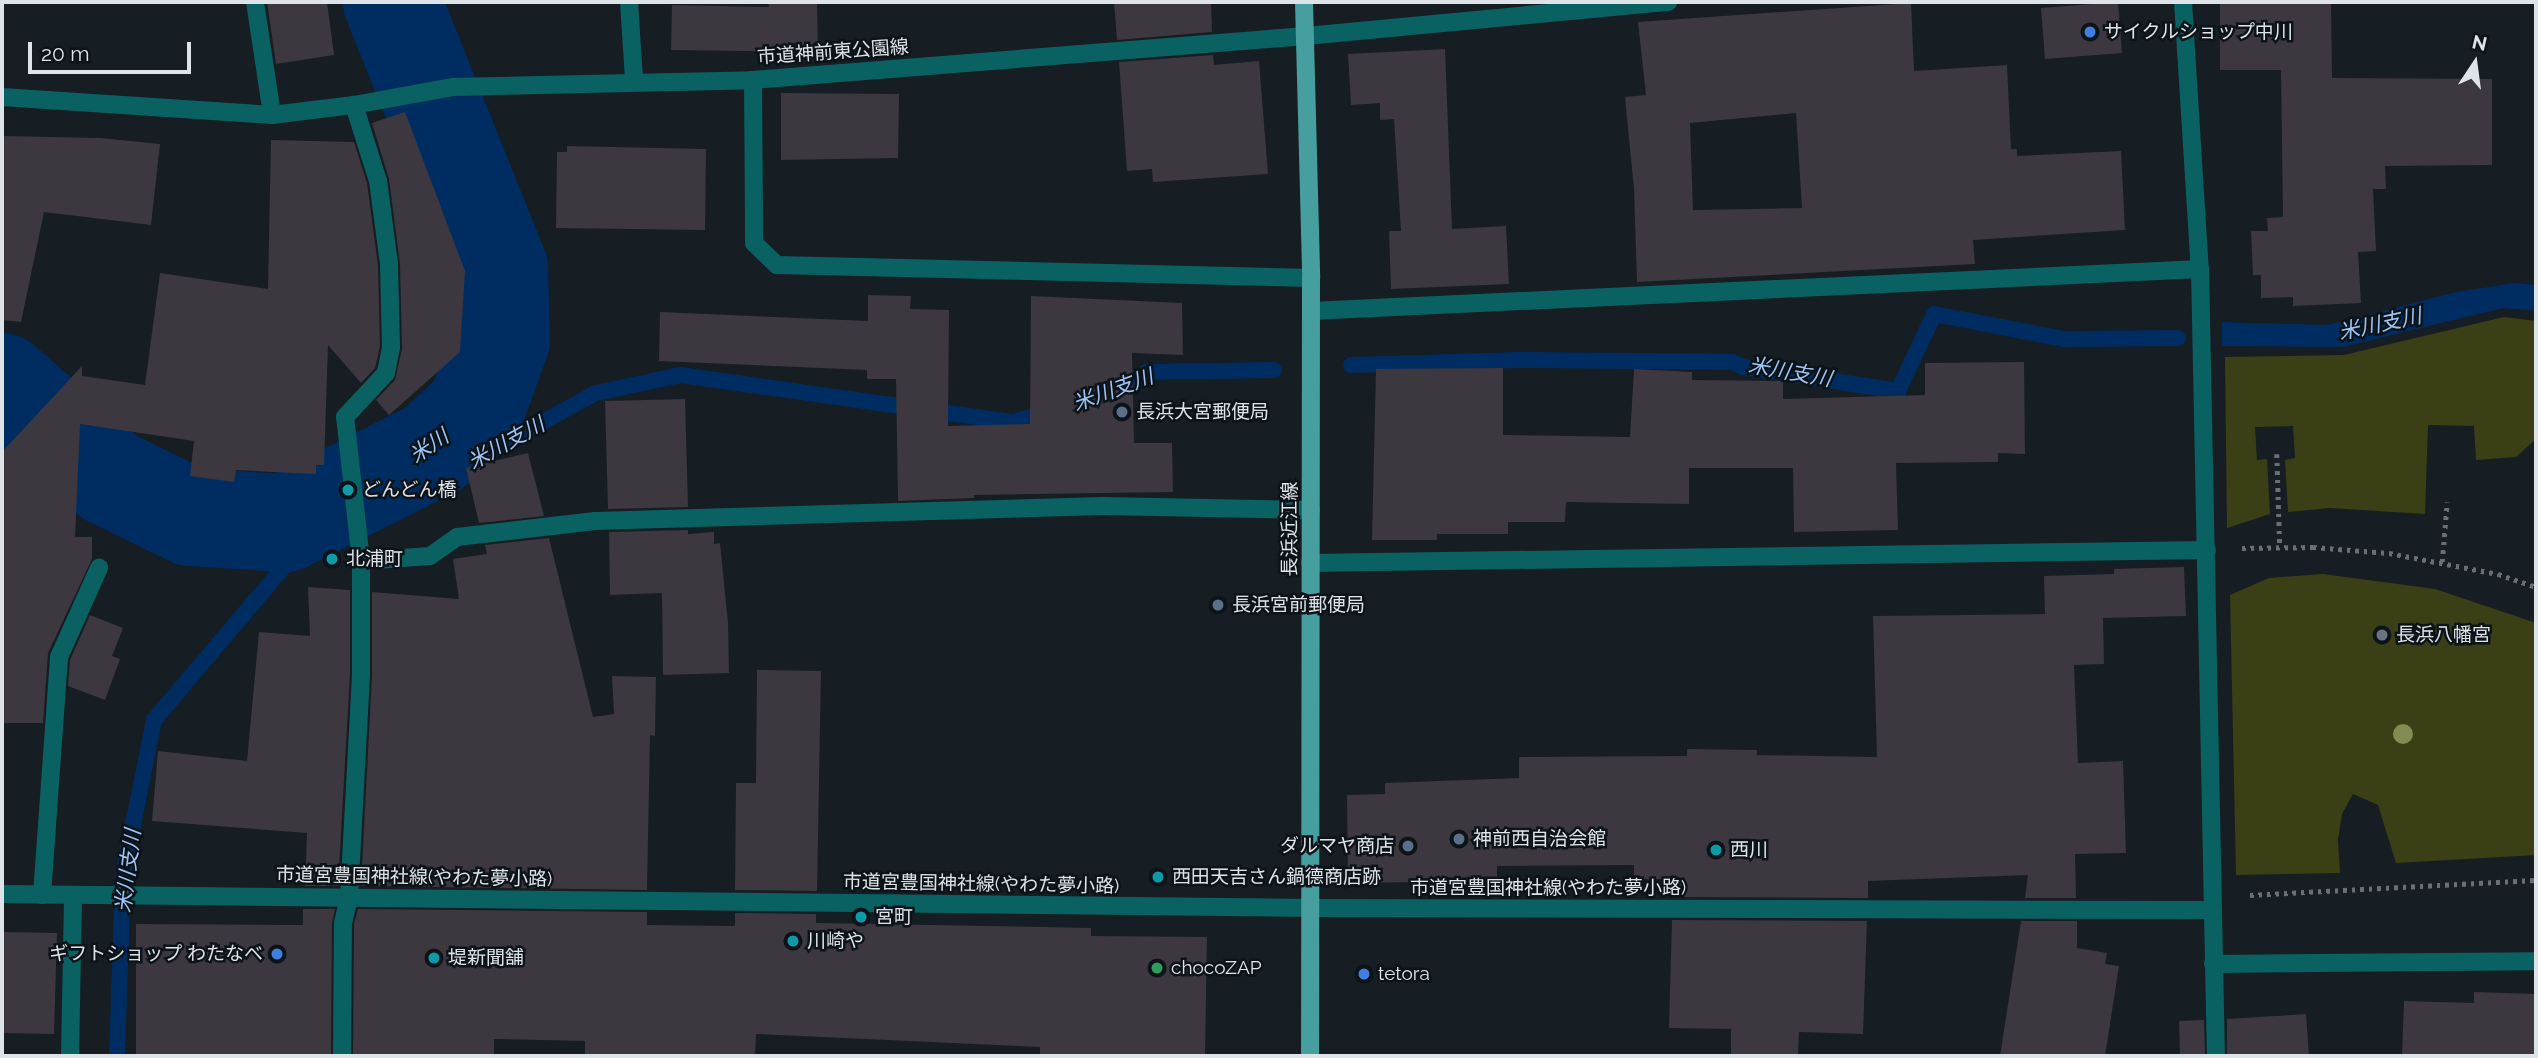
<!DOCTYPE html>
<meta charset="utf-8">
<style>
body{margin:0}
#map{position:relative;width:2538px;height:1058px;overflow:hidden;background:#161d23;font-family:Raleway,"Noto Sans JP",sans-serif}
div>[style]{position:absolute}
.green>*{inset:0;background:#3b3f15}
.water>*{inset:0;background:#002d61}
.stream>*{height:16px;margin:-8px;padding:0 8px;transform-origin:8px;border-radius:8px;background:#002d61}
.river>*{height:98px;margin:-49px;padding:0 49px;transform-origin:49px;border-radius:49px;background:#002d61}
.building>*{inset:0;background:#3d373f}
.path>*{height:4.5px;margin-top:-2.25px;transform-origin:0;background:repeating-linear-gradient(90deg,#696f74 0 3.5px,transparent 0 8.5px)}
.minor>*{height:18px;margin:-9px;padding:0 9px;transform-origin:9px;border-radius:9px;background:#0a6162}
.major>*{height:18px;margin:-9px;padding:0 9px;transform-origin:9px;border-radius:9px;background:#469e9e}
.trees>*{width:20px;height:20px;margin:-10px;border-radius:50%;background:#818c52}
.dots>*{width:19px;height:19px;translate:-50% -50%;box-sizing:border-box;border:4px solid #0d1419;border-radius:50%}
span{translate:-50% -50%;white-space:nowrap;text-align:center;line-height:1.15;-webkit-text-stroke:5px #0d1419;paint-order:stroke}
.poi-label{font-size:19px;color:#dee3e7}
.left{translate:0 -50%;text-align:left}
.right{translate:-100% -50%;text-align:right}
.street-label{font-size:19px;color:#dee3e7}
.water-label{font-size:21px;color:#9ec3f4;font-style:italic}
.frame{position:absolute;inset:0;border:4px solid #dee3e7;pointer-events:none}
.north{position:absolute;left:2440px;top:28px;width:70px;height:70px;-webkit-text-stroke:5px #0d1419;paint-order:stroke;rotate:13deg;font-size:19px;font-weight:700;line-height:28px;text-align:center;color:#dee3e7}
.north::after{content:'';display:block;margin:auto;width:24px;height:32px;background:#dee3e7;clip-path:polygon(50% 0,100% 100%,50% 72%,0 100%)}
.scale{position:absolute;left:28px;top:42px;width:163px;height:32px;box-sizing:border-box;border:4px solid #dee3e7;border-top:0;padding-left:9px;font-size:21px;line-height:24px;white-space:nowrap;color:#dee3e7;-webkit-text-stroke:5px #0d1419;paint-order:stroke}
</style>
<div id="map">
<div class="green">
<div style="clip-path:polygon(2504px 317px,2536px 321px,2536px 439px,2516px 457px,2476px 460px,2474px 426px,2428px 425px,2425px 514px,2330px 508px,2288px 512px,2285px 460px,2295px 458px,2293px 426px,2255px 427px,2257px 460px,2267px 459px,2270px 514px,2227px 528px,2225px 357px,2344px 355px)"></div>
<div style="clip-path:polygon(2323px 574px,2435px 589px,2536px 623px,2536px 855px,2396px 863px,2378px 805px,2353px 794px,2342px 814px,2338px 840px,2340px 873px,2236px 875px,2230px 595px,2269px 578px)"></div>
</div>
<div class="water">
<div style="clip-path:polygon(2515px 283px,2536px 285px,2536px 311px,2503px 308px,2343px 347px,2222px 346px,2222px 322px,2327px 325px,2457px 292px)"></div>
</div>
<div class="stream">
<div style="left:1351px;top:365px;width:169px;rotate:-1.7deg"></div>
<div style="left:1520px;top:360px;width:212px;rotate:0.5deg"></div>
<div style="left:1732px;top:362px;width:12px;rotate:24deg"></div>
<div style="left:1743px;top:367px;width:157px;rotate:8.8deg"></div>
<div style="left:1898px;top:391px;width:85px;rotate:-64.9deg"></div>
<div style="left:1934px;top:314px;width:132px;rotate:10.9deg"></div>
<div style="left:2064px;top:339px;width:114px;rotate:-0.5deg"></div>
<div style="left:1115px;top:390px;width:37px;rotate:-29deg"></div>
<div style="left:1147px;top:372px;width:127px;rotate:-0.9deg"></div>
<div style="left:117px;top:1056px;width:181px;rotate:-88.1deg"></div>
<div style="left:123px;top:875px;width:158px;rotate:-78.7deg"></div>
<div style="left:154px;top:720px;width:207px;rotate:-49.7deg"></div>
<div style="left:288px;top:562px;width:351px;rotate:-28.8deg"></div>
<div style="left:596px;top:393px;width:87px;rotate:-12deg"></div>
<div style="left:681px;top:375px;width:335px;rotate:8.1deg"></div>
<div style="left:1013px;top:422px;width:40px;rotate:-16deg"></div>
</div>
<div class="river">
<div style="left:2px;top:382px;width:145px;rotate:41.4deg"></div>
<div style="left:111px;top:478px;width:89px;rotate:26deg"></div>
<div style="left:191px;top:517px;width:94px;rotate:3.7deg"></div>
<div style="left:285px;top:523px;width:167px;rotate:-26.7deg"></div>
<div style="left:434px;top:448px;width:57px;rotate:-42.9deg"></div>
<div style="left:476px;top:409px;width:73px;rotate:-70.1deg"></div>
<div style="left:501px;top:340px;width:72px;rotate:-91.6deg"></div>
<div style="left:499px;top:268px;width:287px;rotate:-111.9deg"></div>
</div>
<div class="building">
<div style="clip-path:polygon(267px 2px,327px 2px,334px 55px,276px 64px)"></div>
<div style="clip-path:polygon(768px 2px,817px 2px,818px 52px,671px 50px,672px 5px,769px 7px)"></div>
<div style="clip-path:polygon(1114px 2px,1211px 2px,1212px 32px,1117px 40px)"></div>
<div style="clip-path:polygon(2118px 2px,2122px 53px,2045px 59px,2041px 8px)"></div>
<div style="clip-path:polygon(2220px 2px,2331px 2px,2332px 78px,2492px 79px,2492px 165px,2385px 166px,2386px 189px,2373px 189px,2376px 251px,2358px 252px,2361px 303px,2293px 306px,2293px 297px,2261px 298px,2261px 275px,2253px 275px,2251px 231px,2268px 231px,2267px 218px,2283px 217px,2281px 70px,2220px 70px)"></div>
<div style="clip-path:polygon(evenodd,1911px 3px,1914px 71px,2007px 65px,2011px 149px,2017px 149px,2017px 156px,2121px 151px,2125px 230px,1973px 240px,1975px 264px,1637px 282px,1634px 189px,1625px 97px,1646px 95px,1638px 22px,1911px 3px,1796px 113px,1802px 208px,1693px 210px,1690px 123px,1796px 113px)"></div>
<div style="clip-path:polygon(1445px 49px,1452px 229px,1506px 226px,1509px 284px,1391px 289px,1389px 231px,1401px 231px,1394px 119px,1380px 120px,1380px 103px,1351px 105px,1348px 54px)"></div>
<div style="clip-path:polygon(1213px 55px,1214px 65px,1259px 61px,1268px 174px,1153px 182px,1152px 169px,1127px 171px,1119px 62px)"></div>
<div style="clip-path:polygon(781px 93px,899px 94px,898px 158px,781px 160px)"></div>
<div style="clip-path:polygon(405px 112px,465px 271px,460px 352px,389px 415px,376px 400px,395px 380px,402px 349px,400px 264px,389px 179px,372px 123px)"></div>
<div style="clip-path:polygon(2px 136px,100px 138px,160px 144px,151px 225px,44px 212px,21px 322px,2px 320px)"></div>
<div style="clip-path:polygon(271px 140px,354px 142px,367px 183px,378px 265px,380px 346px,375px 368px,361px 383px,328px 345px,324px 465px,316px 465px,316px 474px,236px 470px,234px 482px,190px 476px,194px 441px,80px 424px,75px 537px,92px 537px,92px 559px,48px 653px,43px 723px,2px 723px,2px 452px,82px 366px,82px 376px,145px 385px,160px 273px,268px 289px)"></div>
<div style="clip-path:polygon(567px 146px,706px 149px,705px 230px,556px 228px,557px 152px,567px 152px)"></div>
<div style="clip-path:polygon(868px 295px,911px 296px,910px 309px,949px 310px,948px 426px,1030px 424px,1031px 296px,1182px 303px,1183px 355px,1132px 353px,1134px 443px,1172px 443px,1173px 492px,974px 495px,974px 498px,898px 501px,896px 379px,867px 379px,867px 370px,659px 361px,660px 312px,868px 321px)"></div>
<div style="clip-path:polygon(2024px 362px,2025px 454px,1998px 453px,1998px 462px,1896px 463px,1898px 530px,1794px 532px,1793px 468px,1689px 468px,1689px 504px,1566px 502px,1565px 522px,1508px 522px,1508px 534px,1437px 534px,1437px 540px,1372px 540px,1376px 369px,1503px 368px,1503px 435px,1630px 437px,1634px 369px,1692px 372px,1692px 380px,1783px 381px,1783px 399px,1925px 395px,1925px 363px)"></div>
<div style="clip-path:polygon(685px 399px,688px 507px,608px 509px,605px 401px)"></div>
<div style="clip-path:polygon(528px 453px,544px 516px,479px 523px,466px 468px)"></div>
<div style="clip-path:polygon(688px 530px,688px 534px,714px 532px,714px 544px,720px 543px,728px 623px,729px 673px,663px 675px,662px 593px,610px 595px,609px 532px)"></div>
<div style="clip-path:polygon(549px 538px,593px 717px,614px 714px,612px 676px,656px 677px,655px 736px,650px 735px,647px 890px,361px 886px,372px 675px,372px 592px,459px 599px,453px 559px,487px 554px,485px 545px)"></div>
<div style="clip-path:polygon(2184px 567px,2186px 616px,2103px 618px,2104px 664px,2074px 665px,2078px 763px,2123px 761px,2126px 853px,2075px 854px,2076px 898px,2025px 898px,2028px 875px,1868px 881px,1868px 898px,1672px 897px,1673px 879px,1634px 879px,1634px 865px,1497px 866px,1497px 881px,1348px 883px,1347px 795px,1385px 794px,1385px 783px,1519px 778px,1519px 757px,1687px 756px,1687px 749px,1757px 750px,1757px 755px,1877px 757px,1873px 616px,2045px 614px,2044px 576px,2114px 574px,2114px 569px)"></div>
<div style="clip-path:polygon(308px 587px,350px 590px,350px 674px,338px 886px,305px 886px,307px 833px,152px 821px,158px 751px,247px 761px,259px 632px,310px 636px)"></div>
<div style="clip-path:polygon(90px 615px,123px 628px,112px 656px,120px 659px,105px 700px,68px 686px,70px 660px)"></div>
<div style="clip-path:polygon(757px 670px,821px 671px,817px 891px,735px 890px,736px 783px,756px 783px)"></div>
<div style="clip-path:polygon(303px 909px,335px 909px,332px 923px,331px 1056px,136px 1056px,136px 924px,303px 925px)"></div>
<div style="clip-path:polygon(358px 909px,647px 912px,647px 925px,735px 926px,735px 913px,816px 914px,816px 923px,1044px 927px,1091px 928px,1091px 936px,1207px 937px,1205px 1056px,1040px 1056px,1040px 1047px,756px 1034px,755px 1056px,585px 1056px,585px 1041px,494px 1039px,494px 1056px,353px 1056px,354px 924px)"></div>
<div style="clip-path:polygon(1672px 920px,1867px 921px,1863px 1034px,1799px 1032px,1798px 1056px,1731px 1056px,1731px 1029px,1669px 1028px)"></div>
<div style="clip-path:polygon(2021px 921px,2077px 921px,2077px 948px,2107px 953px,2105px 964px,2119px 966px,2105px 1056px,2000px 1056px)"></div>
<div style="clip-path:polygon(2px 932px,57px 933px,54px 1034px,2px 1033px)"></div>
<div style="clip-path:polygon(2474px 992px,2536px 994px,2536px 1056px,2402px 1056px,2404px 1001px,2474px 1003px)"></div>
<div style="clip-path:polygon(2306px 1014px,2309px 1056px,2227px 1056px,2227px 1019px)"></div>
<div style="clip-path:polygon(2204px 1020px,2205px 1056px,2180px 1056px,2179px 1021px)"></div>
</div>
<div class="path">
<div style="left:2277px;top:454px;width:93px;rotate:88.2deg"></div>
<div style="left:2242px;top:548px;width:71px;rotate:-0.8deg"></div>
<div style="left:2313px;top:547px;width:76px;rotate:4.5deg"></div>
<div style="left:2389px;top:553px;width:111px;rotate:10.9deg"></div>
<div style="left:2498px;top:574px;width:40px;rotate:18.9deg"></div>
<div style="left:2442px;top:562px;width:60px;rotate:-85.2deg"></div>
<div style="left:2250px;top:895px;width:286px;rotate:-3deg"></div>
</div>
<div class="minor">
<div style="left:255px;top:2px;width:114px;rotate:81.4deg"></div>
<div style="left:629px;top:2px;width:78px;rotate:86.3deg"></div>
<div style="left:2183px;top:2px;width:268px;rotate:86.4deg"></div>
<div style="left:2200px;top:269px;width:787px;rotate:88.84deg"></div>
<div style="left:753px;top:80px;width:163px;rotate:89.6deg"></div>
<div style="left:754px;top:243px;width:32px;rotate:44deg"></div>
<div style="left:777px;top:265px;width:534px;rotate:1.39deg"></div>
<div style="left:2px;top:97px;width:271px;rotate:3.8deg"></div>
<div style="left:272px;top:115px;width:83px;rotate:-7deg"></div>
<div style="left:354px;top:105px;width:101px;rotate:-10.3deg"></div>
<div style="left:453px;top:87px;width:300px;rotate:-1.3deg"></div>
<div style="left:753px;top:80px;width:555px;rotate:-4.55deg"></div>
<div style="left:1306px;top:36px;width:364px;rotate:-5.4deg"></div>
<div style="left:1311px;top:311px;width:890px;rotate:-2.7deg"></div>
<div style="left:361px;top:561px;width:69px;rotate:-4.1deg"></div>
<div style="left:430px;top:556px;width:33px;rotate:-35deg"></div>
<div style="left:457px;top:537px;width:139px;rotate:-6.6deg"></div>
<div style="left:595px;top:521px;width:507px;rotate:-1.69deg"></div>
<div style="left:1102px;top:506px;width:209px;rotate:1.1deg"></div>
<div style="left:1310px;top:563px;width:897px;rotate:-0.83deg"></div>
<div style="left:2px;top:894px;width:1310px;rotate:0.61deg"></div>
<div style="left:1312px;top:908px;width:901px;rotate:0.13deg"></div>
<div style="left:42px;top:895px;width:239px;rotate:-85.9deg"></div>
<div style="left:59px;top:657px;width:98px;rotate:-65.8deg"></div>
<div style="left:2213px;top:964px;width:323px;rotate:-0.5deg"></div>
<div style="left:70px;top:1056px;width:161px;rotate:-88.9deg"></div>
<div style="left:342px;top:1056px;width:133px;rotate:-89.6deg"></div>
<div style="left:343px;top:923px;width:27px;rotate:-77deg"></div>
<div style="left:349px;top:897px;width:223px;rotate:-86.9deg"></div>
<div style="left:361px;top:674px;width:113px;rotate:-90deg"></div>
<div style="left:361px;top:561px;width:145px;rotate:-96.3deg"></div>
<div style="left:345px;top:417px;width:60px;rotate:-47deg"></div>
<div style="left:386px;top:373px;width:26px;rotate:-79deg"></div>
<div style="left:391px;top:347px;width:83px;rotate:-91.4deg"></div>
<div style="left:389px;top:264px;width:84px;rotate:-97.5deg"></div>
<div style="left:378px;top:181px;width:80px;rotate:-107.5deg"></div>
</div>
<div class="major">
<div style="left:1304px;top:2px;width:276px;rotate:88.5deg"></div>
<div style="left:1311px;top:278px;width:778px;rotate:90.07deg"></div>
</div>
<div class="trees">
<div style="left:2403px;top:734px"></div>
</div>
<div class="dots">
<div style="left:2090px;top:32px;background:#3f7fe0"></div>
<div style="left:1122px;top:412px;background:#5c6f8a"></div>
<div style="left:348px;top:490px;background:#0f9aa8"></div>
<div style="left:332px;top:559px;background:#0f9aa8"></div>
<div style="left:1218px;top:605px;background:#5c6f8a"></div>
<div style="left:2382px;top:635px;background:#6b7280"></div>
<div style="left:1459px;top:839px;background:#5c6f8a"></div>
<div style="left:1408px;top:846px;background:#5c6f8a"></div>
<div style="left:1716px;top:850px;background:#0f9aa8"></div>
<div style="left:1158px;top:877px;background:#0f9aa8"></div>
<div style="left:861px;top:917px;background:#0f9aa8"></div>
<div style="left:793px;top:941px;background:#0f9aa8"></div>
<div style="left:277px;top:954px;background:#3f7fe0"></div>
<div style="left:434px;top:958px;background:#0f9aa8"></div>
<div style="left:1157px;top:968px;background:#2e9e5b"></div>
<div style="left:1364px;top:974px;background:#3f7fe0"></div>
</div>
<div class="poi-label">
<span class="left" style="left:2104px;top:32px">サイクルショップ中川</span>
<span class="left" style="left:1136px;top:412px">長浜大宮郵便局</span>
<span class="left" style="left:362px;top:490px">どんどん橋</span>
<span class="left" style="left:346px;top:559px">北浦町</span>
<span class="left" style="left:1232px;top:605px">長浜宮前郵便局</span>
<span class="left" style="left:2396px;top:635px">長浜八幡宮</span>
<span class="left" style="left:1473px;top:839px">神前西自治会館</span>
<span class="right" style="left:1394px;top:846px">ダルマヤ商店</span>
<span class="left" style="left:1730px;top:850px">西川</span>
<span class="left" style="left:1172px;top:877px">西田天吉さん鍋德商店跡</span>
<span class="left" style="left:875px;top:917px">宮町</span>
<span class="left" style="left:807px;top:941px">川崎や</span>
<span class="right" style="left:263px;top:954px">ギフトショップ わたなべ</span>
<span class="left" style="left:448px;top:958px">堤新聞舗</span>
<span class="left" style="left:1171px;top:968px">chocoZAP</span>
<span class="left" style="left:1378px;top:974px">tetora</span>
</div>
<div class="street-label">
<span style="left:833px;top:52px;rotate:-4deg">市道神前東公園線</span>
<span style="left:1290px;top:529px;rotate:-90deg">長浜近江線</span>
<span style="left:414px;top:877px;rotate:1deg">市道宮豊国神社線(やわた夢小路)</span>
<span style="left:981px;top:884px;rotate:1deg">市道宮豊国神社線(やわた夢小路)</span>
<span style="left:1548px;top:888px">市道宮豊国神社線(やわた夢小路)</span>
</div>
<div class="water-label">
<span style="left:2380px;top:324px;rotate:-12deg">米川支川</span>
<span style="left:1790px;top:372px;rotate:10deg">米川支川</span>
<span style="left:1113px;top:390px;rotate:-20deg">米川支川</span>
<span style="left:506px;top:443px;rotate:-29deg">米川支川</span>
<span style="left:429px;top:446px;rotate:-34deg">米川</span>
<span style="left:128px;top:871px;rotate:-83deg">米川支川</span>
</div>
<div class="frame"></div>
<div class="north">N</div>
<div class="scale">20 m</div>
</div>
